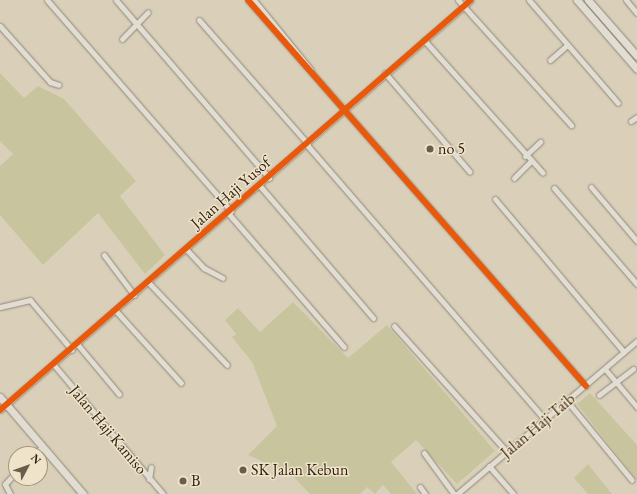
<!DOCTYPE html>
<style>
body{margin:0}
#map{position:relative;width:637px;height:494px;overflow:hidden;background:#dad0ba;font-family:"EB Garamond",serif}
div>[style]{position:absolute}
.green>*{inset:0;background:#c8c59e}
.roads{filter:drop-shadow(0 0 1px #8f8779) drop-shadow(0 0 1px #8f8779)}
.street>*{height:5px;margin:-2.5px;padding:0 2.5px;transform-origin:2.5px;border-radius:2.5px;background:#e2ddd2}
.secondary>*{height:7px;margin:-3.5px;padding:0 3.5px;transform-origin:3.5px;border-radius:3.5px;background:#e2ddd2}
.cycleway>*{height:6px;margin:-3px;padding:0 3px;transform-origin:3px;border-radius:3px;background:#e8590c}
.dots>*{width:11px;height:11px;translate:-50% -50%;box-sizing:border-box;border:2px solid #efe4ca;border-radius:50%}
span{translate:-50% -50%;white-space:nowrap;text-align:center;line-height:1.15;-webkit-text-stroke:3px #efe4ca;paint-order:stroke}
.poi-label{font-size:16px;color:#311e0f}
.left{translate:0 -50%;text-align:left}
.street-label{font-size:16px;color:#311e0f}
.north{position:absolute;left:8px;top:446px;width:40px;height:40px;box-sizing:border-box;background:#efe4ca;border:1px solid #a3957f;border-radius:50%;rotate:49deg;font-size:11px;font-weight:700;line-height:16px;text-align:center;color:#311e0f}
.north::after{content:'';display:block;margin:auto;width:14px;height:18px;background:#6c5c4b;clip-path:polygon(50% 0,100% 100%,50% 72%,0 100%)}
</style>
<div id="map">
<div class="green">
<div style="clip-path:polygon(0 73px,24px 98px,38px 86px,64px 99px,136px 181px,120px 196px,165px 255px,145px 274px,98px 213px,43px 265px,0 215px,0 166px,13px 154px,0 141px)"></div>
<div style="clip-path:polygon(293px 302px,348px 358px,387px 325px,495px 451px,457px 484px,416px 440px,391px 462px,417px 494px,391px 494px,383px 485px,375px 494px,367px 487px,360px 494px,310px 494px,291px 474px,248px 455px,277px 426px,252px 362px,232px 337px,236px 334px,225px 320px,238px 308px,260px 332px)"></div>
<div style="clip-path:polygon(590px 393px,637px 445px,637px 480px,577px 404px)"></div>
<div style="clip-path:polygon(588px 464px,612px 494px,588px 494px,574px 478px)"></div>
</div>
<div class="roads">
<div class="street">
<div style="left:47px;top:0;width:280px;rotate:48.9deg"></div>
<div style="left:116px;top:0;width:235px;rotate:49.3deg"></div>
<div style="left:248px;top:0;width:513px;rotate:48.79deg"></div>
<div style="left:254px;top:0;width:90px;rotate:50.8deg"></div>
<div style="left:458px;top:0;width:169px;rotate:47.9deg"></div>
<div style="left:529px;top:0;width:136px;rotate:49.2deg"></div>
<div style="left:626px;top:0;width:17px;rotate:50deg"></div>
<div style="left:199px;top:20px;width:165px;rotate:48.7deg"></div>
<div style="left:0;top:26px;width:75px;rotate:48.2deg"></div>
<div style="left:50px;top:82px;width:9px;rotate:18deg"></div>
<div style="left:122px;top:39px;width:37px;rotate:-46deg"></div>
<div style="left:424px;top:40px;width:178px;rotate:48.2deg"></div>
<div style="left:550px;top:60px;width:23px;rotate:-41deg"></div>
<div style="left:385px;top:73px;width:130px;rotate:49.4deg"></div>
<div style="left:631px;top:121px;width:7px;rotate:-34deg"></div>
<div style="left:307px;top:145px;width:364px;rotate:49.1deg"></div>
<div style="left:525px;top:156px;width:21px;rotate:-43deg"></div>
<div style="left:514px;top:178px;width:25px;rotate:-45deg"></div>
<div style="left:260px;top:186px;width:174px;rotate:49.4deg"></div>
<div style="left:591px;top:187px;width:71px;rotate:49.6deg"></div>
<div style="left:554px;top:188px;width:127px;rotate:49.2deg"></div>
<div style="left:495px;top:199px;width:200px;rotate:49.9deg"></div>
<div style="left:228px;top:213px;width:177px;rotate:49.1deg"></div>
<div style="left:187px;top:250px;width:25px;rotate:47deg"></div>
<div style="left:204px;top:268px;width:21px;rotate:28deg"></div>
<div style="left:104px;top:255px;width:50px;rotate:53.1deg"></div>
<div style="left:149px;top:283px;width:113px;rotate:46.4deg"></div>
<div style="left:0;top:307px;width:31px;rotate:-13deg"></div>
<div style="left:30px;top:300px;width:65px;rotate:50deg"></div>
<div style="left:116px;top:311px;width:97px;rotate:47.9deg"></div>
<div style="left:394px;top:326px;width:169px;rotate:48.1deg"></div>
<div style="left:78px;top:345px;width:64px;rotate:50.1deg"></div>
<div style="left:54px;top:365px;width:169px;rotate:49.8deg"></div>
<div style="left:605px;top:369px;width:50px;rotate:49.9deg"></div>
<div style="left:599px;top:395px;width:43px;rotate:-37.4deg"></div>
<div style="left:567px;top:401px;width:102px;rotate:50.6deg"></div>
<div style="left:0;top:410px;width:624px;rotate:-41.04deg"></div>
<div style="left:424px;top:453px;width:51px;rotate:53.8deg"></div>
<div style="left:35px;top:454px;width:11px;rotate:-45deg"></div>
<div style="left:489px;top:466px;width:37px;rotate:49deg"></div>
<div style="left:149px;top:479px;width:12px;rotate:-81deg"></div>
<div style="left:420px;top:487px;width:9px;rotate:54deg"></div>
<div style="left:10px;top:494px;width:11px;rotate:-117deg"></div>
<div style="left:5px;top:484px;width:16px;rotate:-47deg"></div>
<div style="left:457px;top:494px;width:236px;rotate:-40.4deg"></div>
</div>
<div class="secondary">
<div style="left:577px;top:0;width:91px;rotate:49deg"></div>
<div style="left:588px;top:0;width:74px;rotate:48.8deg"></div>
<div style="left:0;top:397px;width:128px;rotate:49.4deg"></div>
</div>
</div>
<div class="cycleway">
<div style="left:248px;top:0;width:513px;rotate:48.79deg"></div>
<div style="left:0;top:410px;width:624px;rotate:-41.04deg"></div>
</div>
<div class="dots">
<div style="left:430px;top:149px;background:#6c5c4b"></div>
<div style="left:243px;top:470px;background:#6c5c4b"></div>
<div style="left:183px;top:481px;background:#6c5c4b"></div>
</div>
<div class="poi-label">
<span class="left" style="left:438px;top:149px">no 5</span>
<span class="left" style="left:251px;top:470px">SK Jalan Kebun</span>
<span class="left" style="left:191px;top:481px">B</span>
</div>
<div class="street-label">
<span style="left:231px;top:193px;rotate:-41deg">Jalan Haji Yusof</span>
<span style="left:538px;top:426px;rotate:-40deg">Jalan Haji Taib</span>
<span style="left:108px;top:430px;rotate:50deg">Jalan Haji Kamiso</span>
</div>
<div class="north">N</div>
</div>
